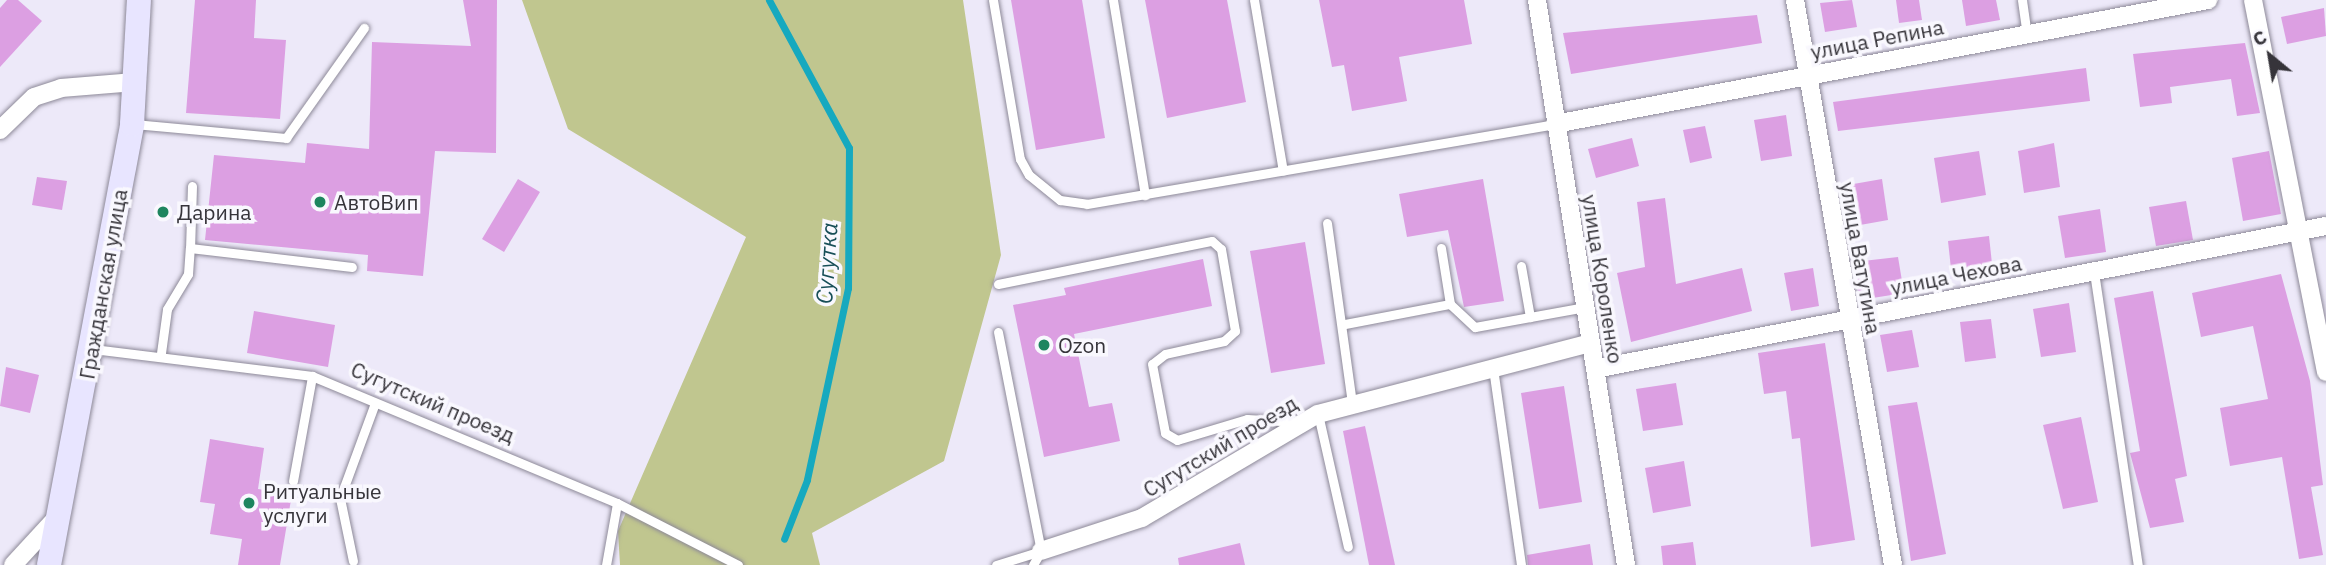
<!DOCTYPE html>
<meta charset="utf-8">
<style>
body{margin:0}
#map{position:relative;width:2326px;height:565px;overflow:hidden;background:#ede9f9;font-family:"IBM Plex Sans",sans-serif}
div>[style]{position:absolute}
.green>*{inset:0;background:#c0c68f}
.stream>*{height:7px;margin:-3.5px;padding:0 3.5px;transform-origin:3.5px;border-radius:3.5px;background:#16a9bf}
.building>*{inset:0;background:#dc9fe2}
.roads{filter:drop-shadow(0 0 2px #8d8998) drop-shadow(0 0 2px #8d8998)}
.lane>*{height:9px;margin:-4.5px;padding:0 4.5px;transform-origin:4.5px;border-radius:4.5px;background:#fff}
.street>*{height:18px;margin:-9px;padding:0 9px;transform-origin:9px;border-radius:9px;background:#fff}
.secondary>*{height:24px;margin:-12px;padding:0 12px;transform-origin:12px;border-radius:12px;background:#e8e5ff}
.dots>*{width:19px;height:19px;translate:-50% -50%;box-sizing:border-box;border:4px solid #f9f8fe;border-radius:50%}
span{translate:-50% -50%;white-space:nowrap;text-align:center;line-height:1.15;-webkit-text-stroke:7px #f9f8fe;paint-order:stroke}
.street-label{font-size:21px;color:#36343a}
.poi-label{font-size:21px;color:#36343a}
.left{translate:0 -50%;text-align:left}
.water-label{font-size:23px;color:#184f58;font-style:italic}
.north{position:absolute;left:2235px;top:21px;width:70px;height:70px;-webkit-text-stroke:5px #f9f8fe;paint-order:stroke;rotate:330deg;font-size:19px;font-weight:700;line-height:28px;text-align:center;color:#36343a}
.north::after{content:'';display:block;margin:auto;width:24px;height:32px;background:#36343a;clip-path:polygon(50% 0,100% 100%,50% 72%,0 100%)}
</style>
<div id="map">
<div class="green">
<div style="clip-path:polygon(522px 0,963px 0,1001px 255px,944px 461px,812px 533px,820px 565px,620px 565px,618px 531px,746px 237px,568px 129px)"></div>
</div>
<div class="stream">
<div style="left:769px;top:0;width:168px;rotate:61.6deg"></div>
<div style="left:849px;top:148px;width:140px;rotate:90.4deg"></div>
<div style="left:848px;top:288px;width:196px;rotate:102.1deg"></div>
<div style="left:807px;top:480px;width:63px;rotate:111.3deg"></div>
</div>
<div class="building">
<div style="clip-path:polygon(7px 0,18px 0,42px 21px,0 67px,0 8px)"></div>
<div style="clip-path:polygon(195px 0,256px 0,254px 38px,286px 40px,280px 119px,186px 113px)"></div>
<div style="clip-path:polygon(463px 0,497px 0,496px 153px,435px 151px,423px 276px,367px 271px,368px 255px,205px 240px,214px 155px,305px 163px,307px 143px,369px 149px,372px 42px,471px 46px)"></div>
<div style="clip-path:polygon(1011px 0,1082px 0,1105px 138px,1036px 150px)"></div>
<div style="clip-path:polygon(1145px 0,1227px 0,1246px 102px,1167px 118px)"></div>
<div style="clip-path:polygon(1319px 0,1464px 0,1472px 44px,1399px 57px,1407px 101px,1352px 111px,1344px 65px,1332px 67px)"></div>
<div style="clip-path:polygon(1852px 0,1857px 27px,1825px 32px,1820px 3px)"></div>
<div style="clip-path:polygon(1896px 0,1919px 0,1922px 20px,1899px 23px)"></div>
<div style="clip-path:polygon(1962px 0,1996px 0,2000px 20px,1966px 26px)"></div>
<div style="clip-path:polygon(2324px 8px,2326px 36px,2287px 44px,2281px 17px)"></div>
<div style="clip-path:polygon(1757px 15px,1762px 43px,1571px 74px,1563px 33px)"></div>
<div style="clip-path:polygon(2245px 43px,2260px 113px,2237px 116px,2231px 79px,2170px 87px,2172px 103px,2140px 107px,2133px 54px)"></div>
<div style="clip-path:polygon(2086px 68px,2090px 101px,1838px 131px,1833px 102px)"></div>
<div style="clip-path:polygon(1786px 115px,1792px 156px,1761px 161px,1754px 120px)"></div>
<div style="clip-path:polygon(1705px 126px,1712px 158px,1690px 163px,1683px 130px)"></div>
<div style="clip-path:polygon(1632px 138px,1639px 166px,1596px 178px,1588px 149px)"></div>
<div style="clip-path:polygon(2054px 143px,2060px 187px,2024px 193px,2018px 151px)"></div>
<div style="clip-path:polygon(1979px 151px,1986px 195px,1941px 203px,1934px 158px)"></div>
<div style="clip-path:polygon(2269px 151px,2281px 214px,2243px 221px,2232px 158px)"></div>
<div style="clip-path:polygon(37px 177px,67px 181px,62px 210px,32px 205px)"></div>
<div style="clip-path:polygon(518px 179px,540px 192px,504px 252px,482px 239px)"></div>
<div style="clip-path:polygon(1483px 179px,1504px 301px,1464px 307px,1448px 230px,1407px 237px,1399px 194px)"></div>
<div style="clip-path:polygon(1882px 179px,1888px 220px,1849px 227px,1842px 186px)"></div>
<div style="clip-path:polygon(1665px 198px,1676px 284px,1742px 268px,1752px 311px,1631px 342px,1617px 273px,1645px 267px,1637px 202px)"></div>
<div style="clip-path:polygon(2186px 201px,2193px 240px,2156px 246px,2149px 207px)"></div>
<div style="clip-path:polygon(2100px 209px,2106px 252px,2065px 258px,2058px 216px)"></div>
<div style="clip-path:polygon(1989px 236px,1993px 273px,1952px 278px,1948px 241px)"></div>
<div style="clip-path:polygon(1305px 242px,1325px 364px,1271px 373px,1250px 251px)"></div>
<div style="clip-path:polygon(1898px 257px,1904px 293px,1860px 300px,1854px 262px)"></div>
<div style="clip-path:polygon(1203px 259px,1212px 306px,1074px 334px,1089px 407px,1112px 403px,1120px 441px,1044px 457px,1013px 305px,1066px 295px,1064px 288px)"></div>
<div style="clip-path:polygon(1813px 268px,1819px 306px,1791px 311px,1784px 273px)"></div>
<div style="clip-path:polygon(2281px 274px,2310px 381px,2323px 485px,2311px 487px,2323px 555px,2299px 559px,2282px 457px,2230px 466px,2220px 408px,2268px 399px,2253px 326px,2201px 337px,2192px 293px)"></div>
<div style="clip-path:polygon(2153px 291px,2187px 476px,2175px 479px,2184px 522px,2150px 528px,2130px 453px,2140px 451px,2114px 298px)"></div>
<div style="clip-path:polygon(2069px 303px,2076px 352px,2041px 357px,2033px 309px)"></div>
<div style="clip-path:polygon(254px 311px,335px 325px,328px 367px,247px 353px)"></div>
<div style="clip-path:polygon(1991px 319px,1996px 358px,1965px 362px,1960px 322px)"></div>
<div style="clip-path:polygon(1912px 330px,1919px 367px,1887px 372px,1880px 335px)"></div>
<div style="clip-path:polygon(1825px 343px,1855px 540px,1811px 547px,1800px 438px,1792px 439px,1786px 391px,1764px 394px,1758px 353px)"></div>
<div style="clip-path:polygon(6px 367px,39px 375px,30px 413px,0 406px)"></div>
<div style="clip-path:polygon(1676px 383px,1683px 425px,1643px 431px,1636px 389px)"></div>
<div style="clip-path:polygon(1564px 386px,1582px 502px,1539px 509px,1521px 393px)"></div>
<div style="clip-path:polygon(1917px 402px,1946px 554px,1911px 561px,1888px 406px)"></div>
<div style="clip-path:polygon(2081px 417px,2098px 502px,2063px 509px,2043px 425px)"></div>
<div style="clip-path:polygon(1365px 426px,1395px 565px,1369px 565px,1343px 431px)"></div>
<div style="clip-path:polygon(210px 439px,264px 448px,258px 489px,292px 494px,280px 565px,238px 565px,242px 539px,210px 534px,215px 504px,200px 502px)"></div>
<div style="clip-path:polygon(1684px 461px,1691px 506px,1653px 513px,1645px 468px)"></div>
<div style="clip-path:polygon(1693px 542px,1696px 565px,1663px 565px,1661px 546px)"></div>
<div style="clip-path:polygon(1240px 543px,1245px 565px,1179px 565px,1178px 558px)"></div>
<div style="clip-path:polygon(1590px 544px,1593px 565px,1528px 565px,1527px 555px)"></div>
</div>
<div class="roads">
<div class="lane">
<div style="left:993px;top:0;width:161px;rotate:80.4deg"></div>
<div style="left:1020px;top:159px;width:18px;rotate:61deg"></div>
<div style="left:1029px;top:175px;width:40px;rotate:39deg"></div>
<div style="left:1060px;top:200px;width:27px;rotate:8deg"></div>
<div style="left:1087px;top:204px;width:475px;rotate:-9.7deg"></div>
<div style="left:1113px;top:0;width:198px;rotate:80.7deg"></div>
<div style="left:1254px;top:0;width:173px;rotate:80.4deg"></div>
<div style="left:2022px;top:0;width:34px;rotate:82deg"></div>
<div style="left:133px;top:124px;width:154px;rotate:5.2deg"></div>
<div style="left:286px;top:138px;width:135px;rotate:-54.7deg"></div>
<div style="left:192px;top:186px;width:62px;rotate:91.8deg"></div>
<div style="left:190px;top:248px;width:163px;rotate:6.7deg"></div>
<div style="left:1327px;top:223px;width:183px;rotate:82.1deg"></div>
<div style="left:1441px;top:248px;width:57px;rotate:80.9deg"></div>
<div style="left:1521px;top:266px;width:52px;rotate:80deg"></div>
<div style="left:2094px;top:272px;width:296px;rotate:81.5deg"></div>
<div style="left:998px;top:284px;width:218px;rotate:-11.4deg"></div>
<div style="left:1212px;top:241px;width:12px;rotate:42deg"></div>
<div style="left:1221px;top:249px;width:83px;rotate:80.3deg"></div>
<div style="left:1235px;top:331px;width:15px;rotate:138deg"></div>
<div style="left:1224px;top:341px;width:60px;rotate:167.6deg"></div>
<div style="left:1165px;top:354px;width:16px;rotate:142deg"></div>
<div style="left:1152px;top:364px;width:70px;rotate:79.3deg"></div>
<div style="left:1165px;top:433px;width:14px;rotate:30deg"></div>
<div style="left:1177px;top:440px;width:73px;rotate:-16.7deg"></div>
<div style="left:1247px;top:419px;width:51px;rotate:3.4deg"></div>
<div style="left:1345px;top:324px;width:107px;rotate:-10.8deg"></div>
<div style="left:1450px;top:304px;width:34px;rotate:43deg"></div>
<div style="left:1475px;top:327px;width:112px;rotate:-10.3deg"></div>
<div style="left:998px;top:332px;width:223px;rotate:78.9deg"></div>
<div style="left:1041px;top:551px;width:16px;rotate:120deg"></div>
<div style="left:93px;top:349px;width:221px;rotate:7deg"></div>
<div style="left:312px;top:376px;width:330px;rotate:22.6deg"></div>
<div style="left:617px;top:503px;width:136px;rotate:27.1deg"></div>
<div style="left:161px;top:353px;width:44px;rotate:-82.2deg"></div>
<div style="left:167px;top:309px;width:41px;rotate:-59deg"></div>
<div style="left:188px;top:274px;width:26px;rotate:-86deg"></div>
<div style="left:1493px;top:368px;width:199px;rotate:81.9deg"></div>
<div style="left:1318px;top:414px;width:136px;rotate:77.3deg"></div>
<div style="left:293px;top:481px;width:107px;rotate:-79.7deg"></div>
<div style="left:353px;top:561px;width:64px;rotate:-101.7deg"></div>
<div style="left:340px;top:498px;width:101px;rotate:-69.8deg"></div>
<div style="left:606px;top:565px;width:63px;rotate:-79.9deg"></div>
<div style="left:996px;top:565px;width:47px;rotate:-17.3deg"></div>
</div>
<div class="street">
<div style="left:1537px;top:0;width:572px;rotate:81.05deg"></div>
<div style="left:1795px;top:0;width:573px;rotate:80.16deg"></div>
<div style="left:2253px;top:0;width:379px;rotate:78.9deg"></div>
<div style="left:1555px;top:124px;width:665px;rotate:-10.75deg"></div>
<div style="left:0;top:130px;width:47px;rotate:-44.1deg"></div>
<div style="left:34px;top:97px;width:28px;rotate:-18deg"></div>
<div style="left:61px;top:88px;width:74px;rotate:-4.6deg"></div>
<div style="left:1595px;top:369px;width:745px;rotate:-11.07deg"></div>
<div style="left:1041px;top:551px;width:106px;rotate:-18.1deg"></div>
<div style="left:1142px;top:518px;width:204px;rotate:-30.6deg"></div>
<div style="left:1318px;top:414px;width:282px;rotate:-14.6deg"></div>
<div style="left:13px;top:565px;width:67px;rotate:-47.4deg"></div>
</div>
<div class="secondary">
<div style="left:49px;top:565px;width:449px;rotate:-79.3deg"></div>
<div style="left:132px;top:124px;width:124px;rotate:-86.8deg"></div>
</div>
</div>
<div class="dots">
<div style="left:320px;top:202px;background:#1e855f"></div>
<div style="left:163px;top:212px;background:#1e855f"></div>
<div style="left:1044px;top:345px;background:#1e855f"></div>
<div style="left:249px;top:503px;background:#1e855f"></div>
</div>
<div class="street-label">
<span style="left:1877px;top:39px;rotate:-11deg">улица Репина</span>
<span style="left:1861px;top:258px;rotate:80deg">улица Ватутина</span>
<span style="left:1956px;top:275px;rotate:-11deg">улица Чехова</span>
<span style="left:1603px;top:279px;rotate:81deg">улица Короленко</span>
<span style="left:103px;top:284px;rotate:-80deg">Гражданская улица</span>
<span style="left:433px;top:402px;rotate:23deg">Сугутский проезд</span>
<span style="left:1220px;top:446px;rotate:-31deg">Сугутский проезд</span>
</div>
<div class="poi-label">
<span class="left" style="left:334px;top:202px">АвтоВип</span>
<span class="left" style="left:177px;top:212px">Дарина</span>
<span class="left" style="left:1058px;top:345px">Ozon</span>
<span class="left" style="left:263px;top:503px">Ритуальные<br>услуги</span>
</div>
<div class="water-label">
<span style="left:826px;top:263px;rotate:-86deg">Сугутка</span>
</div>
<div class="north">С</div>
</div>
